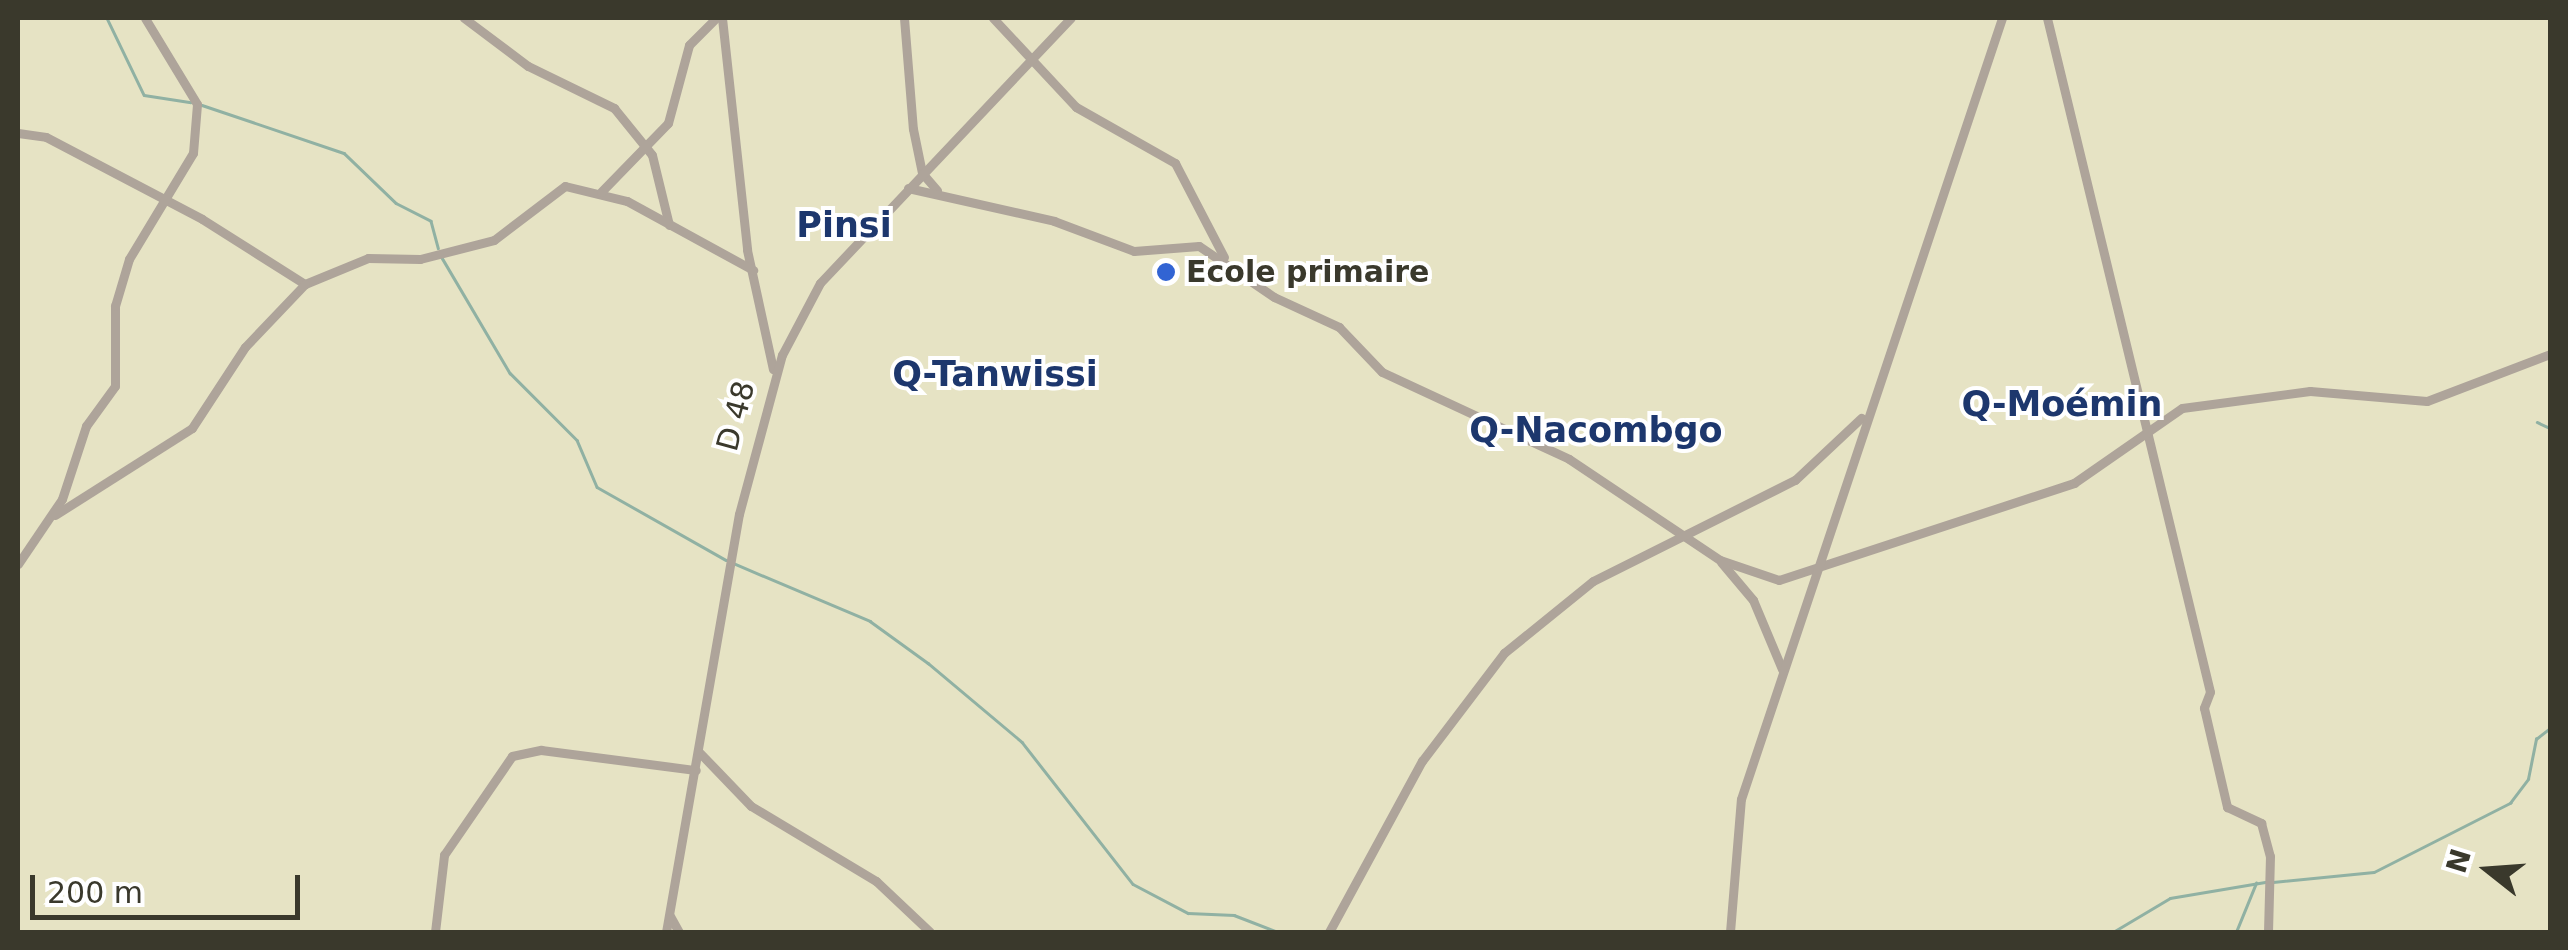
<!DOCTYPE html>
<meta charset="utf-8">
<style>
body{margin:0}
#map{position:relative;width:2568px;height:950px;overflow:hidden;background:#e6e3c4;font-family:"DejaVu Sans",sans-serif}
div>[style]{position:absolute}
.stream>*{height:2.5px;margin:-1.25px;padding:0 1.25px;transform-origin:1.25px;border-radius:1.25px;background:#90b1a3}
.minor>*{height:9px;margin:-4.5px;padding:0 4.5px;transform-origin:4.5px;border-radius:4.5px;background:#aea49a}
.dots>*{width:28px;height:28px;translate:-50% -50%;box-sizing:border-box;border:5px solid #fff;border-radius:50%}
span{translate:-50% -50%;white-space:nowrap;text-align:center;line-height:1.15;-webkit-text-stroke:8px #fff;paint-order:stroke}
.poi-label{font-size:30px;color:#3a392c;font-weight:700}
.left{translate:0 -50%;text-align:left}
.street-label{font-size:30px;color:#3a392c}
.quarter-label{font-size:35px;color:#1d376d;font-weight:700}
.frame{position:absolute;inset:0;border:20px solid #3a392c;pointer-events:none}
.north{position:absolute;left:2438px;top:820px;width:100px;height:100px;-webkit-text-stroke:8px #fff;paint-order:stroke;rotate:287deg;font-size:28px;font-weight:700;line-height:40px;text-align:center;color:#3a392c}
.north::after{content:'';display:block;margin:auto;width:35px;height:45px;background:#3a392c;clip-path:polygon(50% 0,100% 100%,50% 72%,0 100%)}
.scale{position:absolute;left:30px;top:875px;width:270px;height:45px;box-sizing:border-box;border:5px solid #3a392c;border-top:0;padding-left:12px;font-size:30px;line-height:35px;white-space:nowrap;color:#3a392c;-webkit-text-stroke:8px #fff;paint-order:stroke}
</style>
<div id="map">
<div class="stream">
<div style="left:107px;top:18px;width:85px;rotate:64.3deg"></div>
<div style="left:144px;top:95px;width:47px;rotate:8.7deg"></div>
<div style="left:202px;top:105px;width:150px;rotate:18.7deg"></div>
<div style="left:344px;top:153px;width:72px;rotate:43.9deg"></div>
<div style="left:396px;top:203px;width:39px;rotate:27deg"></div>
<div style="left:431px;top:221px;width:28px;rotate:75deg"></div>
<div style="left:441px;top:256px;width:136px;rotate:59.5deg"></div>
<div style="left:510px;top:373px;width:95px;rotate:45deg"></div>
<div style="left:577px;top:440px;width:51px;rotate:66.9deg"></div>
<div style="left:597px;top:487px;width:148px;rotate:29.5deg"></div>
<div style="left:2537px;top:422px;width:14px;rotate:25deg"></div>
<div style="left:733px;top:563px;width:149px;rotate:22.9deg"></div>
<div style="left:870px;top:621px;width:72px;rotate:35.9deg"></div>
<div style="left:928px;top:663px;width:123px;rotate:40deg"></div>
<div style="left:1022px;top:742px;width:180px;rotate:52deg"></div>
<div style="left:1133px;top:884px;width:62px;rotate:27.8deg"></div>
<div style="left:1188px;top:913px;width:46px;rotate:2.5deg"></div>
<div style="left:1234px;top:915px;width:47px;rotate:21.1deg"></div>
<div style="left:2273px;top:882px;width:101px;rotate:-5.7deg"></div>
<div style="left:2374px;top:872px;width:153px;rotate:-26.9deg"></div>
<div style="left:2510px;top:803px;width:30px;rotate:-53deg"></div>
<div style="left:2528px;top:779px;width:41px;rotate:-78.7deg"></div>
<div style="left:2536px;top:739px;width:18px;rotate:-38deg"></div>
<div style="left:2113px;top:932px;width:66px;rotate:-30.8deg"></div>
<div style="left:2170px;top:898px;width:96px;rotate:-9.6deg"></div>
<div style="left:2236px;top:932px;width:53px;rotate:-67.8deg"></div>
</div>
<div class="minor">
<div style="left:464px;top:18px;width:80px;rotate:36.9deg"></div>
<div style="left:528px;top:66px;width:96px;rotate:26deg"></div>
<div style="left:614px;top:108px;width:60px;rotate:51deg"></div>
<div style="left:652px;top:155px;width:72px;rotate:76.3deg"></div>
<div style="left:722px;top:18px;width:233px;rotate:83.8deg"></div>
<div style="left:747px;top:250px;width:122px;rotate:77.7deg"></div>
<div style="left:904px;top:18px;width:111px;rotate:85.4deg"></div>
<div style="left:913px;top:129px;width:45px;rotate:78.4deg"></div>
<div style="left:922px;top:173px;width:23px;rotate:49deg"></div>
<div style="left:993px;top:18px;width:122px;rotate:47deg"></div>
<div style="left:1076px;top:107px;width:114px;rotate:29.5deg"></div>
<div style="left:1175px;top:163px;width:106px;rotate:62.5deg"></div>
<div style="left:2047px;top:18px;width:693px;rotate:76.4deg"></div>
<div style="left:2210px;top:692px;width:17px;rotate:111deg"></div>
<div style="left:2204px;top:708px;width:102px;rotate:76.9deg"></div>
<div style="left:2227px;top:807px;width:38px;rotate:25deg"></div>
<div style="left:2261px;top:823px;width:34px;rotate:75deg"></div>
<div style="left:2270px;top:856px;width:76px;rotate:91.5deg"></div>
<div style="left:18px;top:133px;width:28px;rotate:8deg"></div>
<div style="left:46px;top:137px;width:176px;rotate:27.7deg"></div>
<div style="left:202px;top:219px;width:122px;rotate:32.3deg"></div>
<div style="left:305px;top:284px;width:68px;rotate:-22.4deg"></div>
<div style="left:368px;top:258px;width:52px;rotate:1.1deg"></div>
<div style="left:420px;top:259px;width:76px;rotate:-14.4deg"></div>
<div style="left:494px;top:240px;width:89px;rotate:-37.3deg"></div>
<div style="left:565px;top:186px;width:64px;rotate:13.6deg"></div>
<div style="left:627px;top:201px;width:144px;rotate:28.7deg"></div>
<div style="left:908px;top:188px;width:150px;rotate:12.7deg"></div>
<div style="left:1054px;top:221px;width:85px;rotate:20.6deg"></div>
<div style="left:1134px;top:251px;width:65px;rotate:-4.4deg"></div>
<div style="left:1199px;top:246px;width:91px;rotate:34.2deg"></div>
<div style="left:1274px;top:297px;width:72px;rotate:24.8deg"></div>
<div style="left:1339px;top:327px;width:62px;rotate:46.3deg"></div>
<div style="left:1382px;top:372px;width:206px;rotate:24.9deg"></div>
<div style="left:1569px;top:459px;width:182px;rotate:33.8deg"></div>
<div style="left:1720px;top:560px;width:62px;rotate:18.7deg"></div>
<div style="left:1779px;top:580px;width:311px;rotate:-18.2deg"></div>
<div style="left:2074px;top:483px;width:131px;rotate:-34.8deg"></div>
<div style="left:2182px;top:408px;width:129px;rotate:-7.6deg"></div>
<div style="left:2310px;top:391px;width:117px;rotate:4.9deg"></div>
<div style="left:2427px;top:401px;width:132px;rotate:-20.9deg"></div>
<div style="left:601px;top:192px;width:96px;rotate:-45.8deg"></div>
<div style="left:668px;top:123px;width:81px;rotate:-74.9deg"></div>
<div style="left:689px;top:45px;width:38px;rotate:-45deg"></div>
<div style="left:55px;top:515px;width:162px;rotate:-32.4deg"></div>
<div style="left:192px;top:428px;width:97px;rotate:-56.8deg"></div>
<div style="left:245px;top:347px;width:87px;rotate:-46.4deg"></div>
<div style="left:1721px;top:562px;width:50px;rotate:49.9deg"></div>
<div style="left:1753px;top:600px;width:75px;rotate:67.2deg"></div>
<div style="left:18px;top:564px;width:78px;rotate:-55.9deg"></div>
<div style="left:62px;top:499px;width:77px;rotate:-71.8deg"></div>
<div style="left:86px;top:426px;width:49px;rotate:-54.1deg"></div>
<div style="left:115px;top:386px;width:80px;rotate:-90deg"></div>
<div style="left:115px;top:306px;width:49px;rotate:-73.4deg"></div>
<div style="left:129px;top:259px;width:124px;rotate:-58.9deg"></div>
<div style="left:193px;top:153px;width:49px;rotate:-85.3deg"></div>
<div style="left:197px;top:104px;width:100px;rotate:-121.2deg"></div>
<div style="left:699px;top:752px;width:75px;rotate:46.1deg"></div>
<div style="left:751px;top:806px;width:146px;rotate:31deg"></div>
<div style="left:876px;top:881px;width:74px;rotate:43.4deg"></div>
<div style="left:670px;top:916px;width:18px;rotate:61deg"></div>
<div style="left:435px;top:932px;width:78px;rotate:-83.3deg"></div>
<div style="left:444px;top:855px;width:120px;rotate:-55.5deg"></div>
<div style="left:512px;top:756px;width:30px;rotate:-12deg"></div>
<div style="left:541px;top:750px;width:156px;rotate:7.4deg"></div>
<div style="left:666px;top:932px;width:424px;rotate:-80.1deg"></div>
<div style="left:739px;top:514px;width:165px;rotate:-74.9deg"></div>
<div style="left:782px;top:355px;width:81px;rotate:-62.2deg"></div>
<div style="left:820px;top:283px;width:365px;rotate:-46.6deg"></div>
<div style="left:1329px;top:932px;width:195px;rotate:-61.5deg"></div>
<div style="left:1422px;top:761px;width:136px;rotate:-52.8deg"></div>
<div style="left:1504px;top:653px;width:114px;rotate:-39deg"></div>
<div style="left:1593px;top:581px;width:226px;rotate:-26.6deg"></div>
<div style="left:1795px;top:480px;width:91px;rotate:-43.2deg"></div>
<div style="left:1730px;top:932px;width:133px;rotate:-85.3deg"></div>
<div style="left:1741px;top:799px;width:823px;rotate:-71.52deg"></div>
</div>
<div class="dots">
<div style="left:1166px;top:272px;background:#3264d3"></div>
</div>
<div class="poi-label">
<span class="left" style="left:1186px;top:272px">Ecole primaire</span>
</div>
<div class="street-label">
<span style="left:736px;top:416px;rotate:-75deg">D 48</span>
</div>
<div class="quarter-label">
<span style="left:844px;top:225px">Pinsi</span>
<span style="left:995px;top:374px">Q-Tanwissi</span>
<span style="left:2062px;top:404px">Q-Moémin</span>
<span style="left:1596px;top:430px">Q-Nacombgo</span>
</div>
<div class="frame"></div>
<div class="north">N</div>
<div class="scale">200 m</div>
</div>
